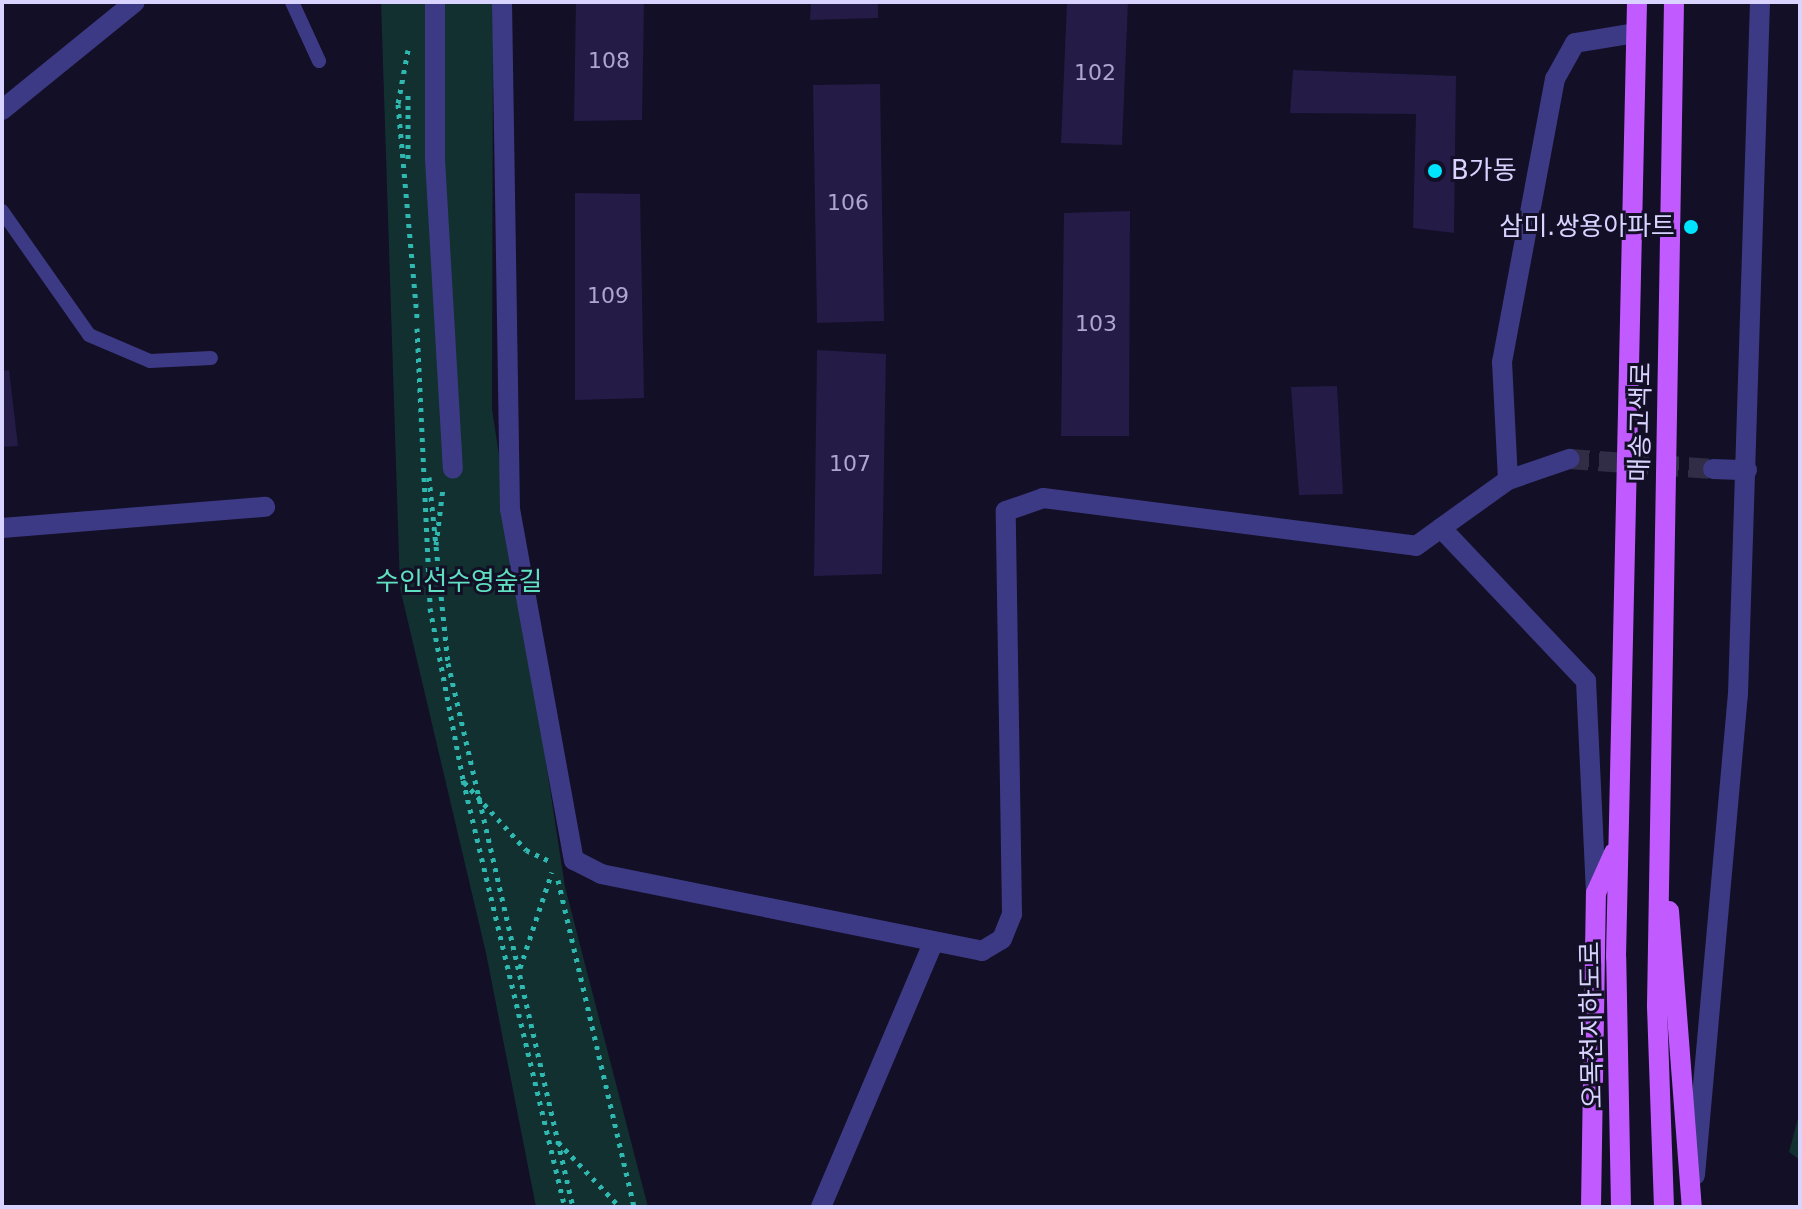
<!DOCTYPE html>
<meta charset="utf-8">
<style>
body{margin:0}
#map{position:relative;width:1802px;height:1209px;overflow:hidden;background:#130f26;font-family:"DejaVu Sans","Noto Sans KR",sans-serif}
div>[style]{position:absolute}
.green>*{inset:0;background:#12302f}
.building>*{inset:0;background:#241b47}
.street-tunnel>*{height:20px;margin-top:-10px;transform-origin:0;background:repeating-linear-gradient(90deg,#312d47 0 20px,transparent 0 30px)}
.path>*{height:5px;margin-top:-2.5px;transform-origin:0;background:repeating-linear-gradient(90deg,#2fb8b0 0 4px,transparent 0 10px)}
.lane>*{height:14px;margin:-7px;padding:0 7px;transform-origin:7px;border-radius:7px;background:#3d3a85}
.street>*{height:20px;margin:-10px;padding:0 10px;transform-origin:10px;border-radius:10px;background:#3d3a85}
.primary>*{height:20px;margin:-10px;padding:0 10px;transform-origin:10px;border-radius:10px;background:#c25bff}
.dots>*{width:22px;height:22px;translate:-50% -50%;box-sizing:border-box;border:4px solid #130f26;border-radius:50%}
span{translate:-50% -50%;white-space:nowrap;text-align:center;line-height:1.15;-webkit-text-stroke:6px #130f26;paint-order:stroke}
.number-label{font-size:22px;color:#aca6d1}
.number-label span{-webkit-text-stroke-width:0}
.poi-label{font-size:26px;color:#d9d4ff}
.left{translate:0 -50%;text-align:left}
.right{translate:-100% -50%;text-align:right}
.street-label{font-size:26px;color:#d9d4ff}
.park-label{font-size:26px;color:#5fe0c0}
.frame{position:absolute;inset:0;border:4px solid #d9d4ff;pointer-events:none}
</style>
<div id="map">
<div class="green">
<div style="clip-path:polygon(381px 2px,493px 2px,492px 409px,565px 887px,648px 1207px,536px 1207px,486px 953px,400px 588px)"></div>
<div style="clip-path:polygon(1800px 1111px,1800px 1160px,1789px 1152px)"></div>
</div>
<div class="building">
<div style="clip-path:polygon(576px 2px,644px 2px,642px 120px,574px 121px)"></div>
<div style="clip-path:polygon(811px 2px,878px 2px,878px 18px,810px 20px)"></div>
<div style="clip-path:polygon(1067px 2px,1128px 2px,1122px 145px,1061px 143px)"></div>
<div style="clip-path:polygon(1293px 70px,1456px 76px,1454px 233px,1413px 228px,1416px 114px,1290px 113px)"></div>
<div style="clip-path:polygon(880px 84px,884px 321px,817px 323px,813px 85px)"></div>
<div style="clip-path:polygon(575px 193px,640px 194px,644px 398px,575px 400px)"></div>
<div style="clip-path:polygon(1130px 211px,1129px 436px,1061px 436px,1064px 213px)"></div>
<div style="clip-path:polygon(817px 350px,886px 354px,882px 574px,814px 576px)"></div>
<div style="clip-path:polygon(9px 370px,18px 446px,2px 447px,2px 371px)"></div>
<div style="clip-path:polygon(1337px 386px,1343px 494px,1299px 495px,1291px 387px)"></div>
</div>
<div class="street-tunnel">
<div style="left:1569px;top:459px;width:144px;rotate:4deg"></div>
</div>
<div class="path">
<div style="left:408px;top:50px;width:55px;rotate:100.5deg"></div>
<div style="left:398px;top:104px;width:215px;rotate:84.9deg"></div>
<div style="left:408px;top:95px;width:69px;rotate:90deg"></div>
<div style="left:417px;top:328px;width:280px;rotate:87.3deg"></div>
<div style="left:430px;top:608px;width:175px;rotate:79.1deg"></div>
<div style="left:463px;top:780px;width:439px;rotate:76.6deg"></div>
<div style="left:429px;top:477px;width:187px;rotate:84.2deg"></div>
<div style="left:448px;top:663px;width:558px;rotate:77.06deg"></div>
<div style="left:436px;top:545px;width:57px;rotate:-83deg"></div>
<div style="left:464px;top:782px;width:92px;rotate:47.6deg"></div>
<div style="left:526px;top:850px;width:26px;rotate:25deg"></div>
<div style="left:558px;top:880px;width:336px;rotate:76.9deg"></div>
<div style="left:520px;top:968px;width:101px;rotate:-71.6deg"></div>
<div style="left:558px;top:1142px;width:90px;rotate:46.4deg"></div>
</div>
<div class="lane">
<div style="left:292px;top:2px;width:65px;rotate:65.4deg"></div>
<div style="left:2px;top:211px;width:151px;rotate:54.9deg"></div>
<div style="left:89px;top:335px;width:66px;rotate:23.1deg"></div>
<div style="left:150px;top:361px;width:61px;rotate:-2.8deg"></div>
</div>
<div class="street">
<div style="left:435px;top:2px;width:157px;rotate:90deg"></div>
<div style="left:435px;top:159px;width:310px;rotate:86.7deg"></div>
<div style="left:502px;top:2px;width:507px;rotate:89.1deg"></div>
<div style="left:510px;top:509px;width:357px;rotate:79.7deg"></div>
<div style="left:574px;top:860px;width:30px;rotate:27deg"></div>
<div style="left:601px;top:874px;width:389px;rotate:11.4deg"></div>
<div style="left:982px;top:951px;width:23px;rotate:-31deg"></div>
<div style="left:1002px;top:939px;width:27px;rotate:-68deg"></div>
<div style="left:1012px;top:914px;width:403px;rotate:-90.9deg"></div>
<div style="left:1006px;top:511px;width:39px;rotate:-19deg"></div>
<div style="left:1043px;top:498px;width:376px;rotate:7.3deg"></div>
<div style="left:1416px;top:546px;width:113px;rotate:-35.7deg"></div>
<div style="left:1508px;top:480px;width:65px;rotate:-19deg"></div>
<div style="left:2px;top:110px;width:171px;rotate:-39.1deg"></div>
<div style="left:1713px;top:469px;width:34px;rotate:2deg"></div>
<div style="left:1508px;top:480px;width:118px;rotate:-92.9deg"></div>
<div style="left:1502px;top:362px;width:288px;rotate:-79.4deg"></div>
<div style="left:1555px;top:79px;width:41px;rotate:-60.9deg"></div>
<div style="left:1575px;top:43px;width:62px;rotate:-9.3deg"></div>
<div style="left:2px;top:528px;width:264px;rotate:-4.6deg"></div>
<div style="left:1441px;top:528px;width:211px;rotate:46.5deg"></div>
<div style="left:1586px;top:681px;width:212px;rotate:87.3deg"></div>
<div style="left:1695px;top:1175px;width:483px;rotate:-84.9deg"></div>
<div style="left:1738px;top:694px;width:692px;rotate:-88.18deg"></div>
<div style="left:821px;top:1207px;width:284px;rotate:-67deg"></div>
</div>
<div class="primary">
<div style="left:1669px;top:911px;width:297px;rotate:85.6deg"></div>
<div style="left:1591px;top:1207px;width:314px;rotate:-89.1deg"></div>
<div style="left:1596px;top:893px;width:44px;rotate:-65.8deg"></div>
<div style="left:1621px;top:1207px;width:250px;rotate:-91.1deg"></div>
<div style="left:1616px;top:957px;width:955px;rotate:-88.74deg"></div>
<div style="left:1664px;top:1207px;width:201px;rotate:-92deg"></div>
<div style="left:1657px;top:1006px;width:1004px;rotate:-89.03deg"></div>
</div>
<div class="dots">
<div style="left:1435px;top:171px;background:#00e5ff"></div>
<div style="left:1691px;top:227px;background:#00e5ff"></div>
</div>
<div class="number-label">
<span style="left:609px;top:61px">108</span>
<span style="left:1095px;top:73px">102</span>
<span style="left:848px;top:203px">106</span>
<span style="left:608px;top:296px">109</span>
<span style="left:1096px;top:324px">103</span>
<span style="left:850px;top:464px">107</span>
</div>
<div class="poi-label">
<span class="left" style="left:1451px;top:171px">B가동</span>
<span class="right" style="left:1675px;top:227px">삼미.쌍용아파트</span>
</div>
<div class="street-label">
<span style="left:1641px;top:422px;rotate:-89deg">매송고색로</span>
<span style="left:1592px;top:1025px;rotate:-91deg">오목천지하도로</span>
</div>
<div class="park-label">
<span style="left:459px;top:582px">수인선수영숲길</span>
</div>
<div class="frame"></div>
</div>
